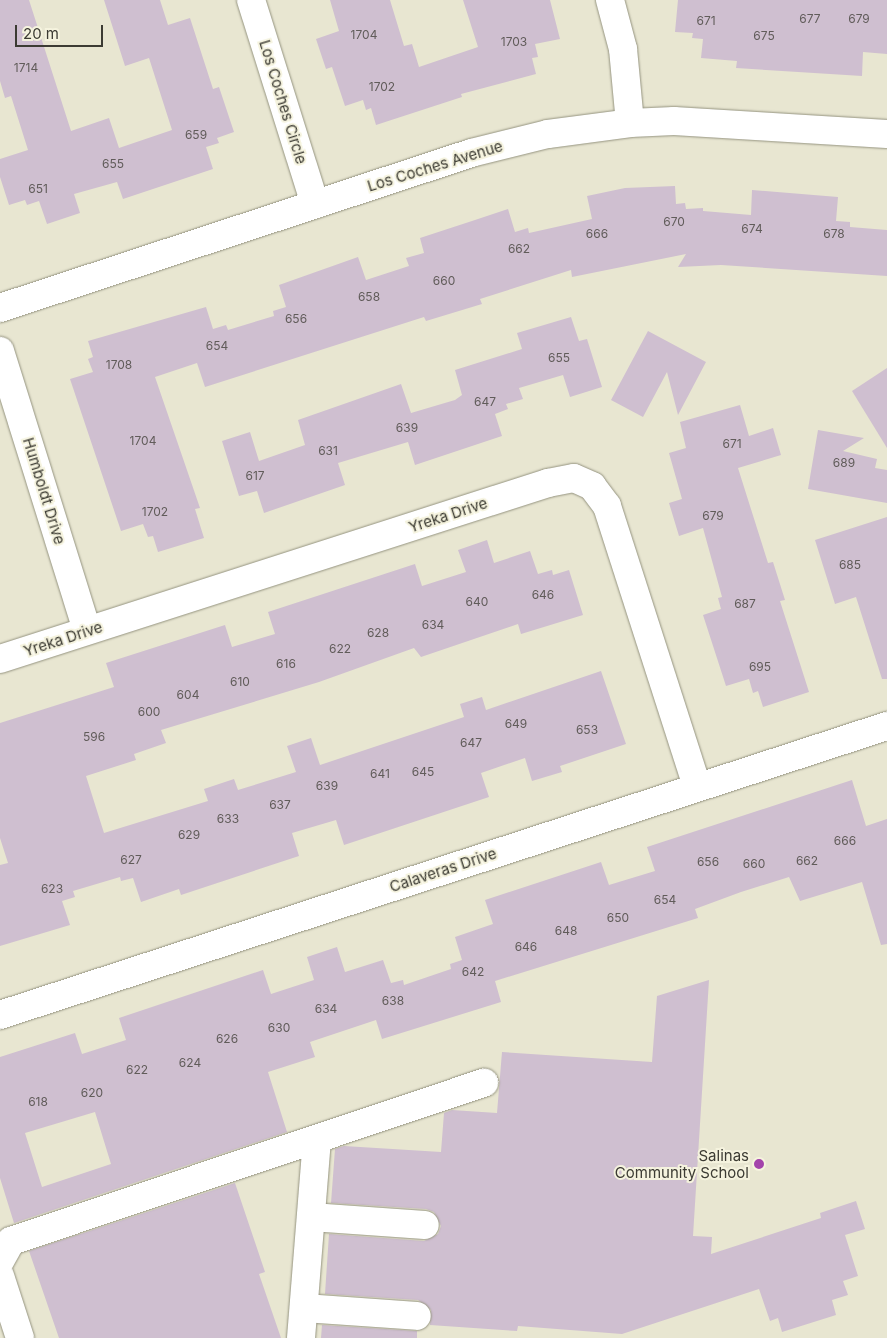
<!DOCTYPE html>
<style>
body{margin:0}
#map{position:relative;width:887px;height:1338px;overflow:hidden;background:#e8e6d1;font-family:Inter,sans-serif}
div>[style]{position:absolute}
.building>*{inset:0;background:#cfbfd0}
.roads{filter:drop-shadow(0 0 1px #959480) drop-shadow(0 0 1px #959480)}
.minor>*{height:28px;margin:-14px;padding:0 14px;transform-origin:14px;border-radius:14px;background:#fff}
.dots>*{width:14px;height:14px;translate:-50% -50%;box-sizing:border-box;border:2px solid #f5f3de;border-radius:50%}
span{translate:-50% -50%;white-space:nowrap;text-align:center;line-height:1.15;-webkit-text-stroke:4px #f5f3de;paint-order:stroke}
.number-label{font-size:12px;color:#615c5a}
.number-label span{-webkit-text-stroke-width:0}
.street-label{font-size:15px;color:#3c3b33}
.poi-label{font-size:15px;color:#3c3b33}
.right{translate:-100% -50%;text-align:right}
.scale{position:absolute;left:15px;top:25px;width:88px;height:22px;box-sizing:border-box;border:2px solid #3c3b33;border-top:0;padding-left:6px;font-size:15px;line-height:18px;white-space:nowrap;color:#3c3b33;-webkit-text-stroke:4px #f5f3de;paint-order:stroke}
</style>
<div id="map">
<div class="building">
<div style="clip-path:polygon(0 0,29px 0,71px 131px,109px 118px,119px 148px,172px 130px,149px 58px,125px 66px,104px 0,160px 0,168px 25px,190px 18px,213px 89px,219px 87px,234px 132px,217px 138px,219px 143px,206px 147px,213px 169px,123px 199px,117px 182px,74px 194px,80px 213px,47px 224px,39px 201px,27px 205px,25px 200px,9px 205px,0 177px,0 159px,28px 150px,11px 96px,5px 98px,0 81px)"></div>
<div style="clip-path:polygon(330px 0,390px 0,404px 46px,412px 44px,419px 67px,478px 47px,463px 0,550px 0,560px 39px,535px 44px,538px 57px,532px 58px,536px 74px,461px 94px,462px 97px,376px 125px,371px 108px,366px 110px,363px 100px,345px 106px,332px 67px,326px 69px,316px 39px,339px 31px)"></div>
<div style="clip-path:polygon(678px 0,887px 0,887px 54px,863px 52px,862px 76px,736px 68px,737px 61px,701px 58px,703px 39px,692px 38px,693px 33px,675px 32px)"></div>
<div style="clip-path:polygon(675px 186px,676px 204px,685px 203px,686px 209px,703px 208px,703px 211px,751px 215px,752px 190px,838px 197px,836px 221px,850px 222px,850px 227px,887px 230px,887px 276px,721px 265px,678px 267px,686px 254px,572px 277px,571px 270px,480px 299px,482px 304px,426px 321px,424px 317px,205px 387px,197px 363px,155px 377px,200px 508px,195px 509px,204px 538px,158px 552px,153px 536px,148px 537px,143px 524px,121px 531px,70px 379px,93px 372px,88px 359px,93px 357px,88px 341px,206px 307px,213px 329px,226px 325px,228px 330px,274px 316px,273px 311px,286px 307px,279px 285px,358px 257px,366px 280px,409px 266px,406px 258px,424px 253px,420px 238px,475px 220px,508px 209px,515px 232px,528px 228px,529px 233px,592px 219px,587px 196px,625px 188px)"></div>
<div style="clip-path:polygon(571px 317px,579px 341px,587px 339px,602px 387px,570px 397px,563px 375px,519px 388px,523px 399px,506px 404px,508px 409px,495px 414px,502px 436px,415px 465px,408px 442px,338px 463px,345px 485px,264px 513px,257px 491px,239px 496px,222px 441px,250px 432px,259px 461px,305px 445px,298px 420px,401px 384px,411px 413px,455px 400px,462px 395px,455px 370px,522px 349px,517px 333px)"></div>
<div style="clip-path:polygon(648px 331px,706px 362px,678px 415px,667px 372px,643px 417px,611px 400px)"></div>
<div style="clip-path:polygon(887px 368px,887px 448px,852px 391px)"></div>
<div style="clip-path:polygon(740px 405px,749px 436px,773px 428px,781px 455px,738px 468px,768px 563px,773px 562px,785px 600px,780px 601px,809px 692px,763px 707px,758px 691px,753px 693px,749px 679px,726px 686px,703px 615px,721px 609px,718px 598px,722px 597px,703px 528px,679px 536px,669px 503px,682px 499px,669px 453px,686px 448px,680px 422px)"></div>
<div style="clip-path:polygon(818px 430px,864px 438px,843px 451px,877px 459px,875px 468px,887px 470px,887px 503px,808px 489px)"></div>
<div style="clip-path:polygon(887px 517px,887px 679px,882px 679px,856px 597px,835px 604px,815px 540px)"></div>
<div style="clip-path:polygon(487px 540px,494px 563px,530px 551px,538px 574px,552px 570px,553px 575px,569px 570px,583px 615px,521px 634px,518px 624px,421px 657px,414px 648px,319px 682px,161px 730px,166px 743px,134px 754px,136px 760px,86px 776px,104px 833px,208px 801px,204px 789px,234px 779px,238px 790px,296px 772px,287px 746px,311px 738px,320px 765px,464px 717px,460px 704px,482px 697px,486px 710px,601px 671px,626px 744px,560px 766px,562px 772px,532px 781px,525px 758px,481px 773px,489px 797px,344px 845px,336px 820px,292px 833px,299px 856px,181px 895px,179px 889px,141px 902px,133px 878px,121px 881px,120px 877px,73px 891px,75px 897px,62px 901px,70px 925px,0 946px,0 865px,8px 863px,0 838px,0 723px,114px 687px,106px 663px,225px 625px,232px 647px,275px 634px,268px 612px,415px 564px,422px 586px,466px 572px,458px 550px)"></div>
<div style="clip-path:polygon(evenodd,852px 780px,866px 826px,887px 819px,887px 944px,881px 945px,862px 882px,800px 901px,789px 877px,741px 892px,695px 909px,698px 918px,495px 981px,501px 1002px,382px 1039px,376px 1020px,310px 1042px,315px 1057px,268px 1072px,287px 1132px,14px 1223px,0 1178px,0 1057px,75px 1033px,82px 1054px,126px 1040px,119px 1018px,263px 970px,271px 994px,314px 980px,307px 957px,337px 947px,345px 972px,383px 960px,391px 983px,403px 980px,404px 985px,451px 969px,450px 964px,462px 960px,455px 937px,493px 924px,485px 900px,601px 862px,609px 885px,655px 871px,647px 847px,852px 780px,95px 1112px,111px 1164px,42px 1187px,25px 1133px,95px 1112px)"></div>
<div style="clip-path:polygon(709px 980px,693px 1236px,712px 1237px,711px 1254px,821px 1218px,820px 1213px,856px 1201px,865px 1229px,845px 1235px,858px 1276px,843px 1281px,848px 1295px,832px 1300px,836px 1315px,782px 1332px,778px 1318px,770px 1321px,759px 1289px,622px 1334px,518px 1326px,517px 1331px,430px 1325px,431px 1310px,418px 1300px,325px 1294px,329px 1234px,424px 1241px,438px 1234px,441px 1226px,434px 1212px,426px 1209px,331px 1203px,335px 1149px,344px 1146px,441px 1152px,444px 1113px,452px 1110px,497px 1113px,502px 1052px,652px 1062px,657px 996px)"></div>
<div style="clip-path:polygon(235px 1183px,265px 1272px,259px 1274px,281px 1338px,59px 1338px,29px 1251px)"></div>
<div style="clip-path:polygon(322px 1325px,417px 1331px,417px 1338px,321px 1338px)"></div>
</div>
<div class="roads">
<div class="minor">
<div style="left:251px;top:0;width:214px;rotate:72.6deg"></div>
<div style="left:610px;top:0;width:51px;rotate:75.1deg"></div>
<div style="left:623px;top:49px;width:74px;rotate:84.6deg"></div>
<div style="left:0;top:308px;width:496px;rotate:-18.2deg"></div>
<div style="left:471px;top:153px;width:79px;rotate:-13.9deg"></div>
<div style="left:548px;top:134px;width:83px;rotate:-7.6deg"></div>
<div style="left:630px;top:123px;width:44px;rotate:-2.6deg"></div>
<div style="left:674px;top:121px;width:213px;rotate:3.5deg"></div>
<div style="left:0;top:351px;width:292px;rotate:72.7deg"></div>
<div style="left:0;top:659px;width:576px;rotate:-17.81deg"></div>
<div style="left:548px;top:483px;width:26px;rotate:-11deg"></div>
<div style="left:574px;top:478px;width:20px;rotate:24deg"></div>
<div style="left:592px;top:486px;width:25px;rotate:53deg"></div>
<div style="left:607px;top:506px;width:295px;rotate:72.2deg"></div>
<div style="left:0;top:1015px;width:933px;rotate:-18.05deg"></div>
<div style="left:311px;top:1217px;width:114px;rotate:4deg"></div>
<div style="left:0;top:1261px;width:23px;rotate:-61deg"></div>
<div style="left:11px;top:1241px;width:499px;rotate:-18.5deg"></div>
<div style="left:0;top:1276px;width:65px;rotate:72.1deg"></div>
<div style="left:304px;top:1308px;width:113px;rotate:4deg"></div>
<div style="left:301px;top:1338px;width:199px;rotate:-85.4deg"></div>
</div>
</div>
<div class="dots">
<div style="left:759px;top:1164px;background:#a343ab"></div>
</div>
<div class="number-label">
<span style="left:810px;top:19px">677</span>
<span style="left:859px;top:19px">679</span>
<span style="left:706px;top:21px">671</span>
<span style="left:364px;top:35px">1704</span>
<span style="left:764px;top:36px">675</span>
<span style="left:514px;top:42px">1703</span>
<span style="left:26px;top:68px">1714</span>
<span style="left:382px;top:87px">1702</span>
<span style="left:196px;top:135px">659</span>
<span style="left:113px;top:164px">655</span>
<span style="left:38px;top:189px">651</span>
<span style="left:674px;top:222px">670</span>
<span style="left:752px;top:229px">674</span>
<span style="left:597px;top:234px">666</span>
<span style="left:834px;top:234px">678</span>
<span style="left:519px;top:249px">662</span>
<span style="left:444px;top:281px">660</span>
<span style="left:369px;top:297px">658</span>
<span style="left:296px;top:319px">656</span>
<span style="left:217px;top:346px">654</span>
<span style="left:559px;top:358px">655</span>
<span style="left:119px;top:365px">1708</span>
<span style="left:485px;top:402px">647</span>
<span style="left:407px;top:428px">639</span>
<span style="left:143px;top:441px">1704</span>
<span style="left:732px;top:444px">671</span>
<span style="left:328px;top:451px">631</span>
<span style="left:844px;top:463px">689</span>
<span style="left:255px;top:476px">617</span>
<span style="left:155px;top:512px">1702</span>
<span style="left:713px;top:516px">679</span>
<span style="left:850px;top:565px">685</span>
<span style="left:543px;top:595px">646</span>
<span style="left:477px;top:602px">640</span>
<span style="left:745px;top:604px">687</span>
<span style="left:433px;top:625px">634</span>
<span style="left:378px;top:633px">628</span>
<span style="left:340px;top:649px">622</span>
<span style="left:286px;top:664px">616</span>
<span style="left:760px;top:667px">695</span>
<span style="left:240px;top:682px">610</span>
<span style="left:188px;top:695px">604</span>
<span style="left:149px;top:712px">600</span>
<span style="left:516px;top:724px">649</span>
<span style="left:587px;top:730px">653</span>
<span style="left:94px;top:737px">596</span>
<span style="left:471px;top:743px">647</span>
<span style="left:423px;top:772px">645</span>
<span style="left:380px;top:774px">641</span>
<span style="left:327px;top:786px">639</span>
<span style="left:280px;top:805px">637</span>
<span style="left:228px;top:819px">633</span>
<span style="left:189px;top:835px">629</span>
<span style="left:845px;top:841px">666</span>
<span style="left:131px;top:860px">627</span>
<span style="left:807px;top:861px">662</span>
<span style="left:708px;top:862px">656</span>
<span style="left:754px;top:864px">660</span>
<span style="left:52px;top:889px">623</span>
<span style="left:665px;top:900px">654</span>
<span style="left:618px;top:918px">650</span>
<span style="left:566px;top:931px">648</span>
<span style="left:526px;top:947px">646</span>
<span style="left:473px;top:972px">642</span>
<span style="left:393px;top:1001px">638</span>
<span style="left:326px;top:1009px">634</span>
<span style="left:279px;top:1028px">630</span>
<span style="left:227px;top:1039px">626</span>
<span style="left:190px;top:1063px">624</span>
<span style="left:137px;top:1070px">622</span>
<span style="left:92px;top:1093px">620</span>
<span style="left:38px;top:1102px">618</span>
</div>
<div class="street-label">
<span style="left:283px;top:102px;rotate:73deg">Los Coches Circle</span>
<span style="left:435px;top:166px;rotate:-17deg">Los Coches Avenue</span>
<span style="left:44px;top:491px;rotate:73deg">Humboldt Drive</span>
<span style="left:448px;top:515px;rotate:-18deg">Yreka Drive</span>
<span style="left:63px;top:639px;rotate:-18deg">Yreka Drive</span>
<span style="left:443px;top:870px;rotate:-18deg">Calaveras Drive</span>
</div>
<div class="poi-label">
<span class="right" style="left:749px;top:1164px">Salinas<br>Community School</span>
</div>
<div class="scale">20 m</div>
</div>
